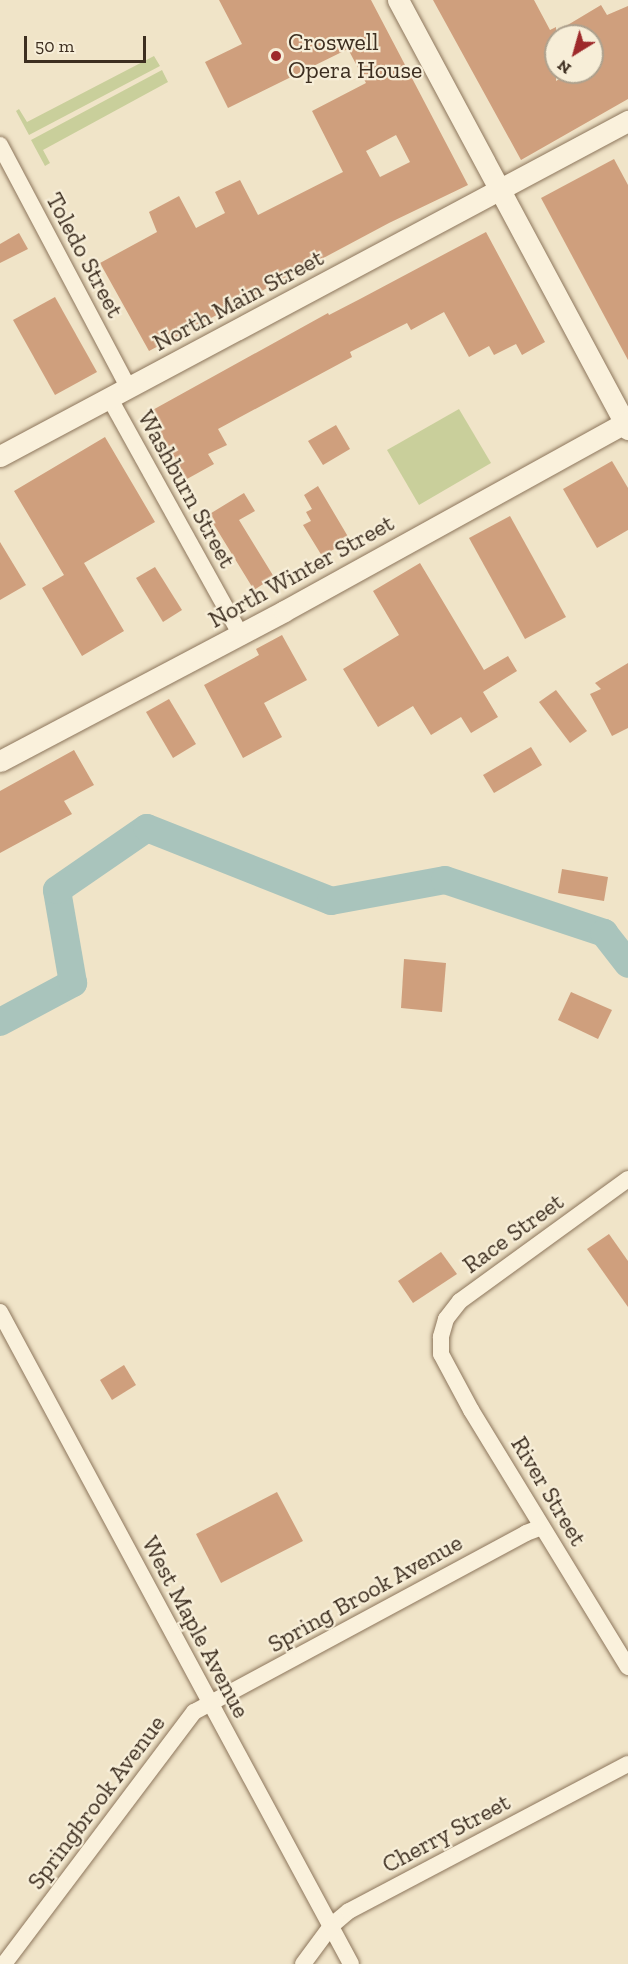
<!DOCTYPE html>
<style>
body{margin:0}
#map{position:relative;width:628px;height:1964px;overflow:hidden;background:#f0e4c8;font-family:"Zilla Slab",serif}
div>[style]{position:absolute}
.green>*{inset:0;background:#c9cf9b}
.river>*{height:28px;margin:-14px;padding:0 14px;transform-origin:14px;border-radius:14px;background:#a9c4bc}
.building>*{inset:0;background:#cf9f7d}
.roads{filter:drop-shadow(0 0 2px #8d765c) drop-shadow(0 0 2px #8d765c)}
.minor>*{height:16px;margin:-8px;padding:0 8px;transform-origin:8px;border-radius:8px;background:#faf1dc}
.tertiary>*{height:21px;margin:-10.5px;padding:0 10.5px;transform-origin:10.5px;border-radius:10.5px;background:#faf1dc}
.dots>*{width:16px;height:16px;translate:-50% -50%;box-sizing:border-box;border:3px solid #f7eed8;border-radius:50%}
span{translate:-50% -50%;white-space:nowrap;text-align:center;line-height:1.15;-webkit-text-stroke:4.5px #f7eed8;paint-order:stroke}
.poi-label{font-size:24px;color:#3d2e20}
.left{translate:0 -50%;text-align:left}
.street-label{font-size:24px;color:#3d2e20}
.north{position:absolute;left:544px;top:24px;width:60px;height:60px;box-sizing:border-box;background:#f7eed8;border:2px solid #ada18e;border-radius:50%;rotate:217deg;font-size:16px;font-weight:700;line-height:24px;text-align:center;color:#3d2e20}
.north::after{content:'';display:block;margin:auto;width:21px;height:27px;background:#9e2a2b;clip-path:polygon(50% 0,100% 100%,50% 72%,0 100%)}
.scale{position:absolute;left:24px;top:36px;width:122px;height:27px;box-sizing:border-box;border:3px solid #3d2e20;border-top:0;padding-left:8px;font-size:18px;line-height:21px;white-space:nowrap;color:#3d2e20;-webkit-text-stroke:4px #f7eed8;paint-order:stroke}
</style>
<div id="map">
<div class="green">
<div style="clip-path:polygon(154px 56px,160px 66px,29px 135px,16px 111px,19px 109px,27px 122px)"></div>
<div style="clip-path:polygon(162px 70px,168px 82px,43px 150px,50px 163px,45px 166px,31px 140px)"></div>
<div style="clip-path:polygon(459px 409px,491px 463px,419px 505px,387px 450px)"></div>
</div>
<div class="river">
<div style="left:0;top:1022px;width:83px;rotate:-28.1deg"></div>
<div style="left:73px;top:983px;width:94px;rotate:-99.8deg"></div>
<div style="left:57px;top:890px;width:109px;rotate:-34.6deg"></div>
<div style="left:147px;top:828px;width:198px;rotate:21.6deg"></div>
<div style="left:331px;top:901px;width:116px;rotate:-10.4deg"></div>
<div style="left:445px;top:880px;width:168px;rotate:18.4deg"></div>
<div style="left:604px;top:933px;width:39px;rotate:52deg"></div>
</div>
<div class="building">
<div style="clip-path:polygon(evenodd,219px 0,371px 0,468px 185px,389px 223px,149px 351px,100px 263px,157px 232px,149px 212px,179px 196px,196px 228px,225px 213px,215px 192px,240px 180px,258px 215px,343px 172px,312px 111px,366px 83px,348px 49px,228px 108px,205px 62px,242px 44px,219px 0,396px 135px,410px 162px,380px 177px,366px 151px,396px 135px)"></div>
<div style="clip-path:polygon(evenodd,433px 0,534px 0,550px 30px,556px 27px,556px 32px,601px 5px,607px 15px,628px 6px,628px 99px,521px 160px,433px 0,556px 36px,592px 36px,592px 72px,571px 72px,556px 81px,556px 36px)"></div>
<div style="clip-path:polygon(614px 159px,628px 185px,628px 360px,541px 198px)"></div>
<div style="clip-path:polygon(486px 232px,545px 342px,522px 355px,516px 344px,494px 355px,489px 346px,469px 357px,444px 312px,411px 330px,407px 323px,350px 352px,352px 357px,218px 429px,227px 445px,208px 454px,214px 464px,187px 479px,149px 412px,328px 313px,329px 315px,360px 299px)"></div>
<div style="clip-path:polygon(19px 233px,28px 249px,0 263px,0 244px)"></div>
<div style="clip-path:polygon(55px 297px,97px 372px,55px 395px,13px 320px)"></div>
<div style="clip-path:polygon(336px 425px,350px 449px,323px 465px,308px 441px)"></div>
<div style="clip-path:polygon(105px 437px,155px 522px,84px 563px,124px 631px,82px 656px,42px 588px,64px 575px,14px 491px)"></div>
<div style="clip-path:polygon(612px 461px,628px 488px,628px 530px,597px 548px,563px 489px)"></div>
<div style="clip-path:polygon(318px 486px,350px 540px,322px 556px,303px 525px,311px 521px,306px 512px,312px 509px,304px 495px)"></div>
<div style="clip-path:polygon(244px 493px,255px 511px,239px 520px,274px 577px,254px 590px,208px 515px)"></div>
<div style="clip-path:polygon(510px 516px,566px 617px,525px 639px,469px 538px)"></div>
<div style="clip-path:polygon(0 542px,26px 585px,0 600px)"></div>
<div style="clip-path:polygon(420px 563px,484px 670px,508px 656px,517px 671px,483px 692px,498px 717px,471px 733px,461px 717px,431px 735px,413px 706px,378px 727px,343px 669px,399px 635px,373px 591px)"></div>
<div style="clip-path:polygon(155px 567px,182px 610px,163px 622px,136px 578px)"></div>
<div style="clip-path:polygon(282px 635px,307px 680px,264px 703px,282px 737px,243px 758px,204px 685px,259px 655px,256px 649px)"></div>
<div style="clip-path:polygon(628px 663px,628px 728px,612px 736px,590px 694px,601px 689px,595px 683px)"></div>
<div style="clip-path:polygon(556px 690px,587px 731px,570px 743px,539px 702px)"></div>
<div style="clip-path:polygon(169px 699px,196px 744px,173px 758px,146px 712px)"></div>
<div style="clip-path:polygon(531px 747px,542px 765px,494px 793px,483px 775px)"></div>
<div style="clip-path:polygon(74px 750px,94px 785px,64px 801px,72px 814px,0 853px,0 791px)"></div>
<div style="clip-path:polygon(562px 869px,608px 877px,604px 901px,558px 893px)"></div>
<div style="clip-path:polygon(404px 959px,446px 963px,442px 1012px,401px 1008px)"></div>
<div style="clip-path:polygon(571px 992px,612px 1010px,598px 1039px,558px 1020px)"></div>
<div style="clip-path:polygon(609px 1234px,628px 1261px,628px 1307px,587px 1249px)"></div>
<div style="clip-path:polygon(441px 1252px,457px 1274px,413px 1303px,398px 1281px)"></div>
<div style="clip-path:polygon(124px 1365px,136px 1385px,112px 1400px,100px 1380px)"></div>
<div style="clip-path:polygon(277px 1492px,303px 1541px,221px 1583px,196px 1534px)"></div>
</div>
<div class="roads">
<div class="minor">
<div style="left:0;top:145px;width:274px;rotate:62.1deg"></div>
<div style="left:110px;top:399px;width:269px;rotate:61deg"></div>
<div style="left:628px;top:1179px;width:208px;rotate:144deg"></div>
<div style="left:460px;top:1301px;width:23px;rotate:128deg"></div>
<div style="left:446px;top:1319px;width:19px;rotate:106deg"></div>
<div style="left:441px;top:1337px;width:17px;rotate:90deg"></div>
<div style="left:441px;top:1354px;width:64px;rotate:61.8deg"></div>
<div style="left:471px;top:1410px;width:301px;rotate:58.6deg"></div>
<div style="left:0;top:1312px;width:740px;rotate:61.7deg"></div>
<div style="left:4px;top:1964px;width:316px;rotate:-53deg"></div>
<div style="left:194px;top:1712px;width:377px;rotate:-28.3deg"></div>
<div style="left:526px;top:1533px;width:17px;rotate:-21deg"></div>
<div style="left:303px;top:1964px;width:47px;rotate:-53.6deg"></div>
<div style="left:331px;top:1926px;width:23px;rotate:-40deg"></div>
<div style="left:349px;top:1911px;width:315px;rotate:-27.8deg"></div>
</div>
<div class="tertiary">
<div style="left:398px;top:0;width:487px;rotate:61.8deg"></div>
<div style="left:0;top:456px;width:712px;rotate:-28.08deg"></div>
<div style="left:0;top:761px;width:321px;rotate:-27.8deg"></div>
<div style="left:284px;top:611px;width:393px;rotate:-28.9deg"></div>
</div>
</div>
<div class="dots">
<div style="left:276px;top:56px;background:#9e2a2b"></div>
</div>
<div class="poi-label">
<span class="left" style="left:288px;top:56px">Croswell<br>Opera House</span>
</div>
<div class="street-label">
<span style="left:85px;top:255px;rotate:62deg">Toledo Street</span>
<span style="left:238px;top:300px;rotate:-28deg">North Main Street</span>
<span style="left:187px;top:489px;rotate:61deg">Washburn Street</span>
<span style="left:301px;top:571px;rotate:-29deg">North Winter Street</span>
<span style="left:513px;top:1233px;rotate:-36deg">Race Street</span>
<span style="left:549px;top:1491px;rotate:59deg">River Street</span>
<span style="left:365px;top:1593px;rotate:-29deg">Spring Brook Avenue</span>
<span style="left:196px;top:1627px;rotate:62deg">West Maple Avenue</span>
<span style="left:96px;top:1802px;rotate:-53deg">Springbrook Avenue</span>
<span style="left:446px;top:1833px;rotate:-28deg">Cherry Street</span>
</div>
<div class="north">N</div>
<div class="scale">50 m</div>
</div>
